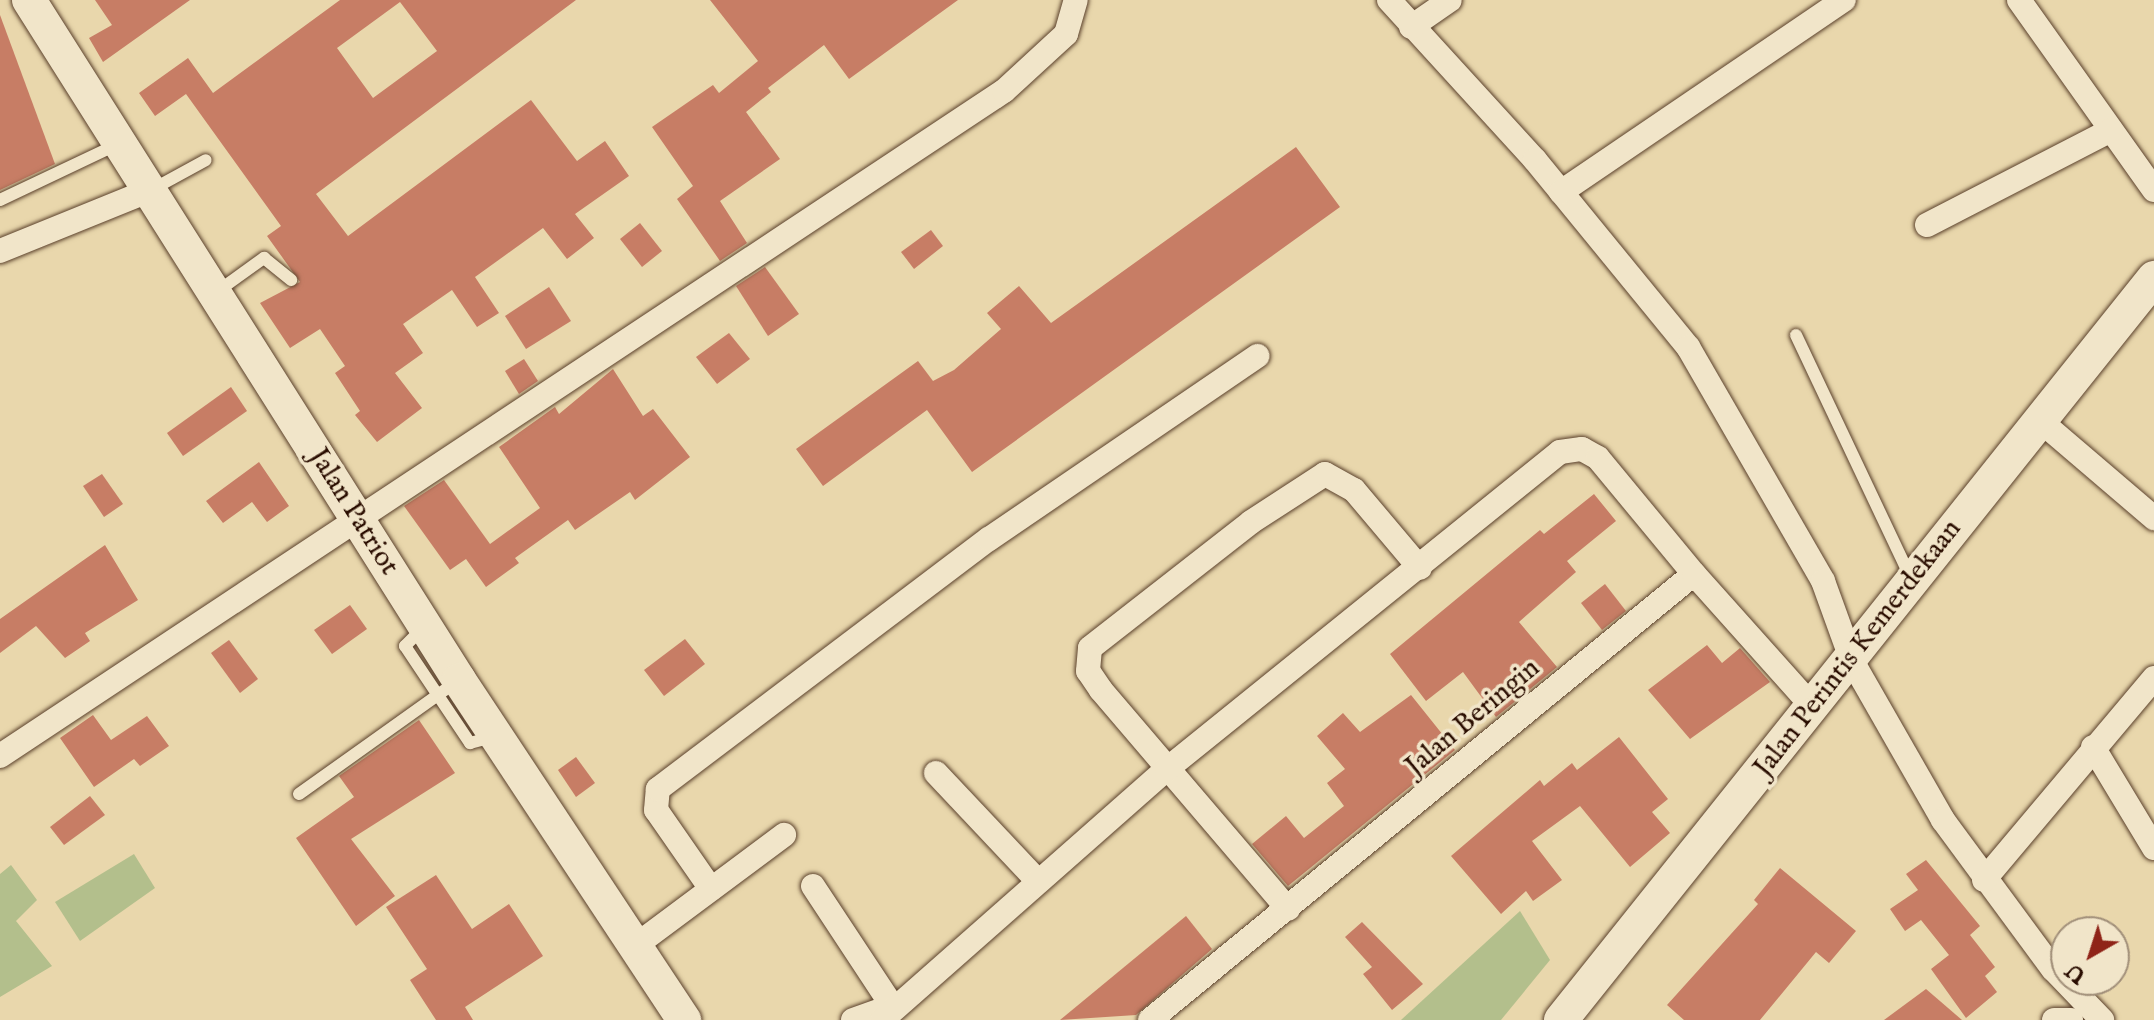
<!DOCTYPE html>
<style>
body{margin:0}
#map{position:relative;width:2154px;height:1020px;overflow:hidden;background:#e9d7ac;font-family:"IM FELL English",serif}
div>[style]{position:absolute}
.green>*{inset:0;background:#b3bf8c}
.building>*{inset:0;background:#c77d65}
.roads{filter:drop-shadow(0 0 2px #5a402b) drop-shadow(0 0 2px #5a402b)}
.lane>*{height:12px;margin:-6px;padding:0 6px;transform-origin:6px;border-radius:6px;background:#f1e5c9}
.street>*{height:24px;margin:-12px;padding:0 12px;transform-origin:12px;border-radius:12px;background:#f1e5c9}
.secondary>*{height:34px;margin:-17px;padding:0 17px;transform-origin:17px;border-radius:17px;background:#f1e5c9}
span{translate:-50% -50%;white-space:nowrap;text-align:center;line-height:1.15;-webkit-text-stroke:7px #f1e5c9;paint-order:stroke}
.street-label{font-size:28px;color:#2a0d00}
.north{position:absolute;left:2050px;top:916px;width:80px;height:80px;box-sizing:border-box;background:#f1e5c9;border:2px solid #a18f79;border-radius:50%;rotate:219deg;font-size:22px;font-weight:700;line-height:32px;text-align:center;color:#2a0d00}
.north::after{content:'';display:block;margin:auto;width:28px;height:36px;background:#8f2418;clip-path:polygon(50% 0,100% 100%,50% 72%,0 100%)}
</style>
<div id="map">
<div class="green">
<div style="clip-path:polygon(134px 854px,155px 888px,80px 941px,55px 902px)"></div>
<div style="clip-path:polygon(11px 865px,37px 900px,16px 921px,52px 966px,0 997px,0 874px)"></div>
<div style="clip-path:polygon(1520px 911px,1550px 960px,1501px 1020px,1401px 1020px)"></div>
</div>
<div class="building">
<div style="clip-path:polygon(95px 0,190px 0,103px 62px,89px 38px,112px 25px)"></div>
<div style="clip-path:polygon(evenodd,340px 0,576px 0,316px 194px,348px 236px,531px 100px,577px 161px,605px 141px,629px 176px,575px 214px,594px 238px,567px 259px,543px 228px,475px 277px,499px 313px,477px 327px,452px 290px,403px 324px,423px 353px,395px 373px,422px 408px,377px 442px,355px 415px,360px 411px,335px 373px,345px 366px,320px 329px,290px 348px,260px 303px,300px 282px,267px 236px,281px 226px,186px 94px,155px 116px,139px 93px,188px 58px,213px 93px,340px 0,400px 2px,437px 51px,373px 98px,337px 48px,400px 2px)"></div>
<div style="clip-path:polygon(710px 0,958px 0,849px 79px,824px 45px,768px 88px,771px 92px,746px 112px,780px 159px,720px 201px,747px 243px,720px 261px,677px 199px,693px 186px,652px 127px,713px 85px,719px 93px,758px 61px)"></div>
<div style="clip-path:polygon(0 15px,55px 164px,0 190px)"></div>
<div style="clip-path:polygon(1296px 147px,1340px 207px,972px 472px,927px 410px,823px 486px,796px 449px,918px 361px,933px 381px,954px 370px,1001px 329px,987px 313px,1019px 286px,1051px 323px)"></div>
<div style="clip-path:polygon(640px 223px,662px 251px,642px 267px,620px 239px)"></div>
<div style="clip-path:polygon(931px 230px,943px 246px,914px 269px,901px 252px)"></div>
<div style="clip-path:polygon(765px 267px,799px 314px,768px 336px,736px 286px)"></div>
<div style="clip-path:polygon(549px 287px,571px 321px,526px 349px,505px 316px)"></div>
<div style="clip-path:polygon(729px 333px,750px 359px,717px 384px,696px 357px)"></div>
<div style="clip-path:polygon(524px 359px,538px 381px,519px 394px,505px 371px)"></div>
<div style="clip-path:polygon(613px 369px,643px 416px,653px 409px,690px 457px,635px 500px,630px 492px,575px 530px,568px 520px,515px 558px,519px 563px,486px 587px,466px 559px,450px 570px,404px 506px,444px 480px,490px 544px,540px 508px,499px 447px,555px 407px,559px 414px)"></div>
<div style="clip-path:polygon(231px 387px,247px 411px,183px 456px,167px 433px)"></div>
<div style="clip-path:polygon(259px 462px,289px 506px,267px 522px,252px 502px,223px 523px,206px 501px)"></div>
<div style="clip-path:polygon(102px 474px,123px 504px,104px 517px,83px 486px)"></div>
<div style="clip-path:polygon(1594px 494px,1616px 521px,1567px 561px,1576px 572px,1519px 622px,1557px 667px,1496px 717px,1463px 672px,1426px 701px,1390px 654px,1540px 530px,1544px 534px)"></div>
<div style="clip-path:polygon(105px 545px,138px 600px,85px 633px,90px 641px,65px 658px,36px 626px,0 653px,0 619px)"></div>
<div style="clip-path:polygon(1605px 584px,1626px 611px,1602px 630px,1581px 603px)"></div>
<div style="clip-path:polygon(350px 605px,367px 629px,332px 654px,314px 630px)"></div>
<div style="clip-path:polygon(685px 639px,705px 664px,664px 696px,644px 670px)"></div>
<div style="clip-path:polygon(229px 640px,258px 679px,240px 693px,211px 653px)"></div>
<div style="clip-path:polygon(1707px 645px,1722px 663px,1740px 648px,1770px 682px,1690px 739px,1648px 690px)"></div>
<div style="clip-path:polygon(1411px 695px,1455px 750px,1288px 886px,1252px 844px,1286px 816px,1304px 838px,1344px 806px,1327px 783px,1345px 769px,1317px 736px,1343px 713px,1360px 732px)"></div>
<div style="clip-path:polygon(93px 715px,111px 740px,147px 716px,169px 746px,140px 766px,134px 759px,94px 787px,60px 738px)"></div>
<div style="clip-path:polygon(419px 720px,455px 773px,351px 839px,395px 896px,356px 926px,296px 838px,354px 797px,339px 776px)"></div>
<div style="clip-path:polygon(1619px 737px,1668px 799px,1652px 812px,1670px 833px,1630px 867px,1580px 806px,1532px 841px,1562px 880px,1533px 901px,1526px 891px,1501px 914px,1451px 856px,1540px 780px,1544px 786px,1572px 763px,1577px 770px)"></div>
<div style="clip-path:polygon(576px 757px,595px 783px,576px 797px,558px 770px)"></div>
<div style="clip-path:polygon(90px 796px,105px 815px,64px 845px,50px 827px)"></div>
<div style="clip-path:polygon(1926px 860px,1980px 926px,1970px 935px,1995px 967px,1985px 976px,1997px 992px,1966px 1018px,1931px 969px,1949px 955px,1921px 920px,1905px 931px,1890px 909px,1918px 890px,1906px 874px)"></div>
<div style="clip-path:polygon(1780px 868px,1856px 931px,1829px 963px,1816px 952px,1760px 1020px,1684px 1020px,1667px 1005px,1758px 904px,1754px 900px)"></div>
<div style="clip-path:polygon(436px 875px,472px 929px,509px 904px,543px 956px,465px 1007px,473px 1020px,436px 1020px,410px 980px,427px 969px,386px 907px)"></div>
<div style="clip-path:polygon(1186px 916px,1212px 949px,1136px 1015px,1060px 1020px)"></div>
<div style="clip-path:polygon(1362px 922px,1423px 984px,1392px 1010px,1363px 974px,1372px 967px,1345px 937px)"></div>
<div style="clip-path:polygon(1926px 989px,1962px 1020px,1884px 1020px)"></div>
</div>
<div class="roads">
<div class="lane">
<div style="left:153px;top:189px;width:60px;rotate:-28.7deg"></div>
<div style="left:0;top:200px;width:131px;rotate:-25.4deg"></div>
<div style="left:218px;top:291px;width:57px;rotate:-35.7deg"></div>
<div style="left:264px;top:258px;width:35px;rotate:39deg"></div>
<div style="left:1796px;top:335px;width:267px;rotate:64.7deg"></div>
<div style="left:424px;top:627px;width:27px;rotate:135deg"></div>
<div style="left:405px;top:646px;width:117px;rotate:56.2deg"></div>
<div style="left:470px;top:743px;width:24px;rotate:-15deg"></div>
<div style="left:299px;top:794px;width:193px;rotate:-35.5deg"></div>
</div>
<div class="street">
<div style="left:1389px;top:0;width:217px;rotate:47.6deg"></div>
<div style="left:1535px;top:160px;width:242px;rotate:50.7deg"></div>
<div style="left:1688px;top:347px;width:270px;rotate:60deg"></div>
<div style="left:1823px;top:581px;width:85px;rotate:70.1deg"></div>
<div style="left:1852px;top:661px;width:183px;rotate:60.2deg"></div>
<div style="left:1943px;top:820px;width:185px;rotate:53.6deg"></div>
<div style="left:2053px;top:969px;width:71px;rotate:46.1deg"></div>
<div style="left:2019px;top:0;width:233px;rotate:54.6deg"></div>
<div style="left:1411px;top:27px;width:47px;rotate:-34.7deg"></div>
<div style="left:1561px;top:192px;width:342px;rotate:-34.2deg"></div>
<div style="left:1927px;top:225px;width:207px;rotate:-27.3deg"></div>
<div style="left:0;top:251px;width:160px;rotate:-22.1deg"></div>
<div style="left:2038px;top:419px;width:153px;rotate:40.5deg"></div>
<div style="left:2093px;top:747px;width:118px;rotate:58.9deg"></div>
<div style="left:0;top:756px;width:1204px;rotate:-33.52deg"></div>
<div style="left:1004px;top:91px;width:84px;rotate:-42.6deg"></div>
<div style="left:1066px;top:34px;width:35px;rotate:-74deg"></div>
<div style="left:936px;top:773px;width:146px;rotate:46.7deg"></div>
<div style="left:1984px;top:880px;width:264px;rotate:-49.9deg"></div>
<div style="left:813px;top:886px;width:144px;rotate:56.6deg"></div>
<div style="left:711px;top:889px;width:96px;rotate:-124.8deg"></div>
<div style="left:656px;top:810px;width:21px;rotate:-85deg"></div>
<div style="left:658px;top:789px;width:415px;rotate:-37.1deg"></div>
<div style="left:989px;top:539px;width:325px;rotate:-34.3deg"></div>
<div style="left:1288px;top:909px;width:288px;rotate:-130.5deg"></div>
<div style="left:1101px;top:690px;width:23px;rotate:-124deg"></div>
<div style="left:1088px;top:671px;width:23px;rotate:-85deg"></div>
<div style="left:1090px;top:648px;width:204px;rotate:-38deg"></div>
<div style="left:1251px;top:522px;width:88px;rotate:-33deg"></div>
<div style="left:1325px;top:474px;width:33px;rotate:29deg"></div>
<div style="left:1354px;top:490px;width:102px;rotate:49.8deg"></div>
<div style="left:635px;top:946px;width:186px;rotate:-36.7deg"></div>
<div style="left:853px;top:1020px;width:41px;rotate:-19.7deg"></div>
<div style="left:882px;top:1020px;width:380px;rotate:-41.4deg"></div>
<div style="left:1167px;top:769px;width:505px;rotate:-38.89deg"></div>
<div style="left:1560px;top:452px;width:22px;rotate:-8deg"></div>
<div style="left:1582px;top:449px;width:18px;rotate:29deg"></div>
<div style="left:1598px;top:458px;width:151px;rotate:50.4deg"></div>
<div style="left:1150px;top:1020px;width:703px;rotate:-39.35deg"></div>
<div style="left:1694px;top:574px;width:178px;rotate:48.2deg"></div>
<div style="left:2054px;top:1020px;width:17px"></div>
</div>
<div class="secondary">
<div style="left:29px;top:0;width:805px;rotate:57.69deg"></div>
<div style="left:459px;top:680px;width:408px;rotate:56.5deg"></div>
<div style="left:1561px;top:1020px;width:950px;rotate:-51.37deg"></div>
</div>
</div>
<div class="street-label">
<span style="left:353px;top:512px;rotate:58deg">Jalan Patriot</span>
<span style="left:1858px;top:649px;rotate:-52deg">Jalan Perintis Kemerdekaan</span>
<span style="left:1473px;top:718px;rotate:-40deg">Jalan Beringin</span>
</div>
<div class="north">U</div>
</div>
